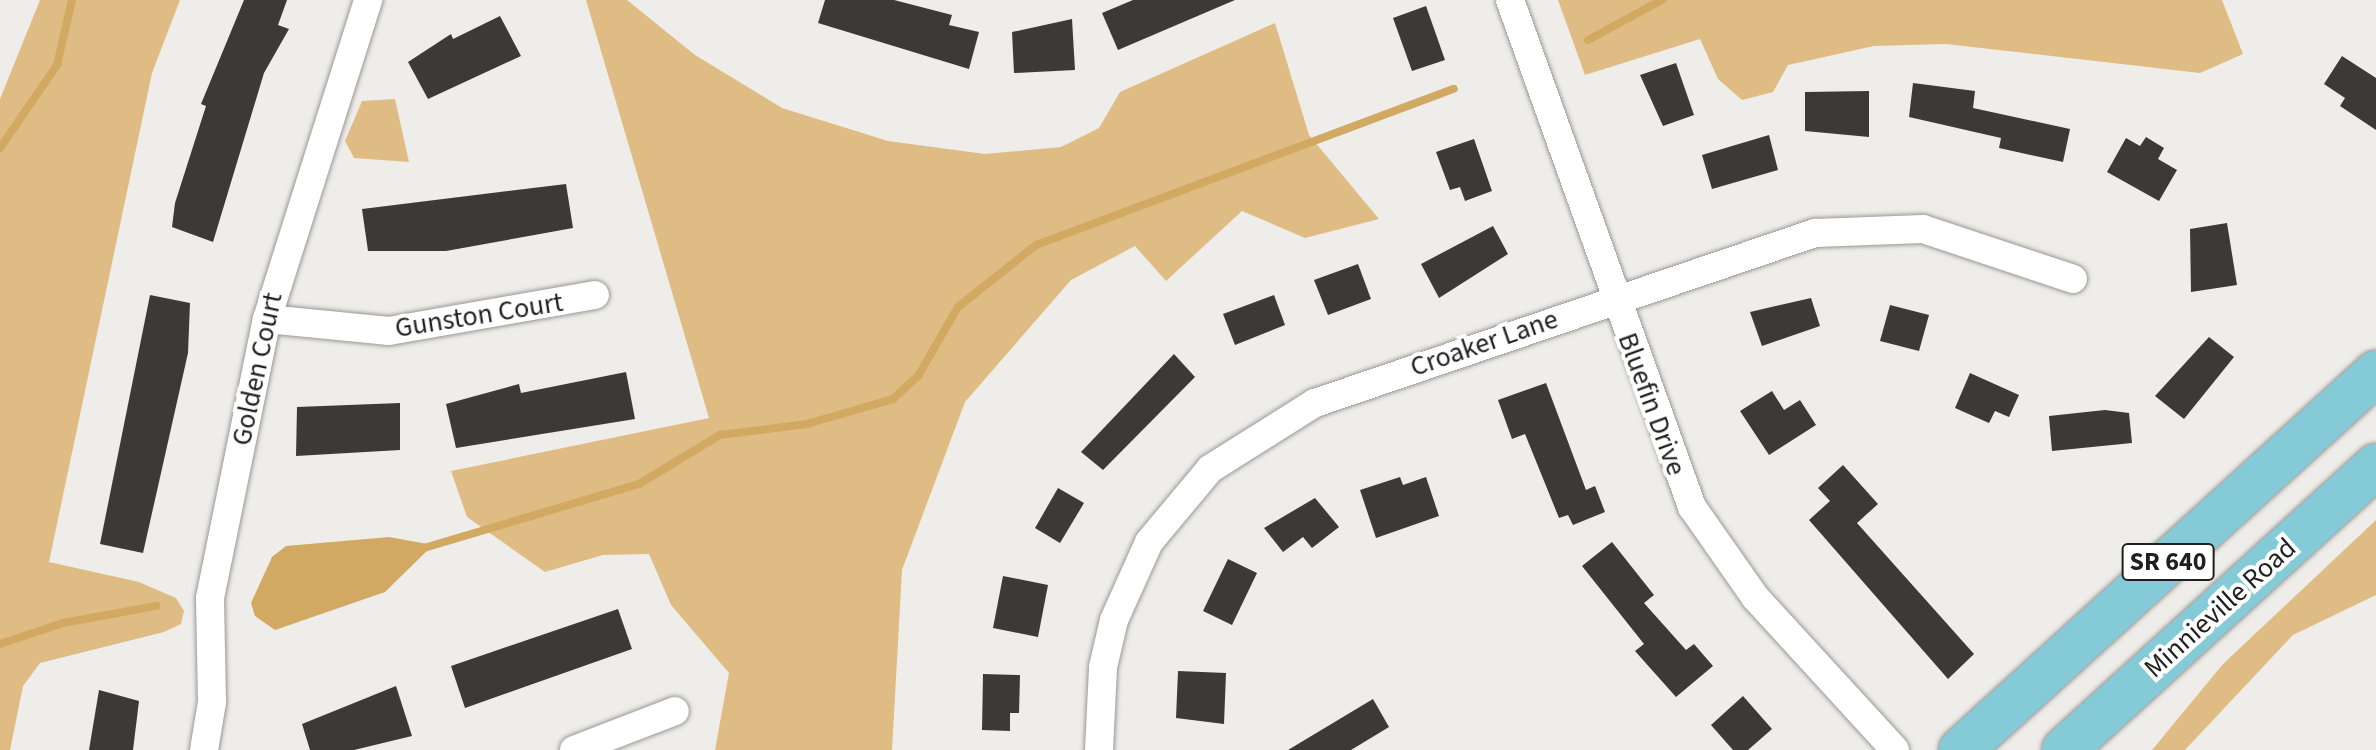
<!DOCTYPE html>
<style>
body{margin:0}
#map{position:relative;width:2376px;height:750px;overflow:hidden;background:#efedea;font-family:"Source Sans 3",sans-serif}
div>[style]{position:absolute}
.green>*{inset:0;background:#dfbc84}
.water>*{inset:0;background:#d2a962}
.stream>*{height:8px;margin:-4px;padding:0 4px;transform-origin:4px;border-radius:4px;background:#d2a962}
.building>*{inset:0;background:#3c3a38}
.roads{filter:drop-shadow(0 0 2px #9a9895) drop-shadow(0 0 2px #9a9895)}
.street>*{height:28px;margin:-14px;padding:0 14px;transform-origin:14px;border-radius:14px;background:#fff}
.primary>*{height:44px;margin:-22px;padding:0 22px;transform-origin:22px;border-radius:22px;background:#85cad7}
span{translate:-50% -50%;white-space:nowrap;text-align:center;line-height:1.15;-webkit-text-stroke:8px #fff;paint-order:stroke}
.shield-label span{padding:2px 6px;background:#fff;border:2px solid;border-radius:6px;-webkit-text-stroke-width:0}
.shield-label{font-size:26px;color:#1f1f1e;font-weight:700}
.street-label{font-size:28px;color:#1f1f1e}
</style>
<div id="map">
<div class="green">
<div style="clip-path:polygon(40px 0,180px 0,152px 73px,49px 562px,139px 582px,176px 598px,184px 611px,181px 624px,164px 632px,40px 663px,23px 686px,10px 750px,0 750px,0 99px)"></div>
<div style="clip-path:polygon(586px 0,627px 0,695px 55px,782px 108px,888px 141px,985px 154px,1061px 147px,1099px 128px,1120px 92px,1275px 23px,1309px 135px,1379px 219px,1305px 238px,1242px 211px,1166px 281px,1135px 246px,1071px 280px,965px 402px,902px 570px,892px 750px,715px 750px,729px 673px,671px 605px,649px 554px,603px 555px,545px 572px,467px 517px,451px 471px,709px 418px)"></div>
<div style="clip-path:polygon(1558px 0,2222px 0,2243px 54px,2200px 73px,1946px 44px,1874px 46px,1788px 65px,1773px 92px,1742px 100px,1718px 79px,1700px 39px,1585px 75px)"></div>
<div style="clip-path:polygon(395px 99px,409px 162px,354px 158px,345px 141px,362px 101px)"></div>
<div style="clip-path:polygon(2376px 520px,2376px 595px,2293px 635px,2185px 750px,2152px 750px,2223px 664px)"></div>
</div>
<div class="water">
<div style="clip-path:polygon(389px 537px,433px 545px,385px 592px,275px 630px,255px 616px,251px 603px,272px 557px,286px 546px)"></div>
</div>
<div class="stream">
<div style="left:1588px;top:40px;width:84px;rotate:-28.4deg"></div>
<div style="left:0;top:148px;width:101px;rotate:-55.5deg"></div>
<div style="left:57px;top:65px;width:67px;rotate:-77deg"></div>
<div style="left:424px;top:548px;width:224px;rotate:-16.6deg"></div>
<div style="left:639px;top:484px;width:95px;rotate:-31.2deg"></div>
<div style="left:720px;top:435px;width:88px;rotate:-7.2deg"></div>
<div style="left:807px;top:424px;width:90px;rotate:-16.2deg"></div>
<div style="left:893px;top:399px;width:34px;rotate:-43deg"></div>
<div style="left:918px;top:376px;width:80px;rotate:-59.9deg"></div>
<div style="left:958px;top:307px;width:100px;rotate:-38.5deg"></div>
<div style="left:1036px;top:245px;width:446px;rotate:-20.5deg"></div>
<div style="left:0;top:644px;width:66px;rotate:-18.4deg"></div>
<div style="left:63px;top:623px;width:95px;rotate:-10.4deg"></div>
</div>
<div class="building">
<div style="clip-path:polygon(244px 0,287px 0,278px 25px,289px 29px,264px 73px,213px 242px,172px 227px,175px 203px,206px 106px,201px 104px)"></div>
<div style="clip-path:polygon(825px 0,894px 0,952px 15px,949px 25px,979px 32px,969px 69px,818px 23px)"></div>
<div style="clip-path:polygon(1133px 0,1235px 0,1118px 50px,1102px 13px)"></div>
<div style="clip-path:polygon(1426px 6px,1445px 60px,1412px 71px,1393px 18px)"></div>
<div style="clip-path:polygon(500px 16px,521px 56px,428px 99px,408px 62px,451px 34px,453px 39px)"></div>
<div style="clip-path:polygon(1072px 19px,1075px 70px,1014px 73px,1012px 32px)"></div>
<div style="clip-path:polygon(2342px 56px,2376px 78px,2376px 130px,2340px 106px,2345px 98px,2324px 84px)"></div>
<div style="clip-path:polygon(1676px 63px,1694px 115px,1663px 126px,1640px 75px)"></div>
<div style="clip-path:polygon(1913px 83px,1975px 91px,1973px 108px,2070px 129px,2063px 162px,1999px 148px,2001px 138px,1909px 117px)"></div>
<div style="clip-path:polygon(1869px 91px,1869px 137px,1805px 131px,1805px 92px)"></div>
<div style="clip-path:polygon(1769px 135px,1778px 170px,1712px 189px,1702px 155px)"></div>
<div style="clip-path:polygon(2146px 137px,2164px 148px,2158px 159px,2177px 170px,2159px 201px,2107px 172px,2126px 138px,2140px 146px)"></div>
<div style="clip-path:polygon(1474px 139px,1492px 191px,1465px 201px,1460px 187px,1450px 190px,1436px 152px)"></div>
<div style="clip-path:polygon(566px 184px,573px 228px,446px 251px,368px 251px,362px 209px)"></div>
<div style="clip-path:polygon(2227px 223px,2237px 285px,2191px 292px,2190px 229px)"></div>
<div style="clip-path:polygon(1493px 226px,1508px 254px,1439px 298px,1421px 264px)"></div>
<div style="clip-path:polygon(1358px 264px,1371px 299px,1328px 315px,1314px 280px)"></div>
<div style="clip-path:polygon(150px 295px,190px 303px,188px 353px,143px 553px,100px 544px)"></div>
<div style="clip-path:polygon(1274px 295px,1285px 325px,1235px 345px,1223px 314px)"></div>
<div style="clip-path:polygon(1811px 298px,1820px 326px,1762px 346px,1750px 312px)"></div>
<div style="clip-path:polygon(1890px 305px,1929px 315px,1919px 351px,1880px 341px)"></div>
<div style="clip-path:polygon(2209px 337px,2234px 357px,2184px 419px,2155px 396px)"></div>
<div style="clip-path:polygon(1174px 354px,1195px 377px,1103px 470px,1081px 452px)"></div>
<div style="clip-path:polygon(626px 372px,635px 419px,456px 448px,446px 404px,519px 384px,521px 393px)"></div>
<div style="clip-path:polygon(1970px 373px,2019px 395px,2009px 417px,1995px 411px,1989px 423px,1955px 408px)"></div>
<div style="clip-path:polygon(1546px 383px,1586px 490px,1595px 486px,1605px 512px,1573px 525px,1568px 515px,1559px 518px,1525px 434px,1512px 439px,1498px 400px)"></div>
<div style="clip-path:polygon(1772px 391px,1784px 410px,1800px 400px,1816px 425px,1769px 455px,1740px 411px)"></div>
<div style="clip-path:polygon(400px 403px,400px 450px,296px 456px,297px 407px)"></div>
<div style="clip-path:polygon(2105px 410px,2129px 413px,2132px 443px,2052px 451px,2049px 416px)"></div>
<div style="clip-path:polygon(1843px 465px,1878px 504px,1857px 523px,1974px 654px,1948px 679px,1809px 520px,1830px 501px,1818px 488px)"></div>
<div style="clip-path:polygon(1400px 477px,1403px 485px,1426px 477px,1439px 516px,1376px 538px,1360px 490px)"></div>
<div style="clip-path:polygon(1058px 488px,1084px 503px,1060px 543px,1035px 528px)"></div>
<div style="clip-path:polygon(1315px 498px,1339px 527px,1312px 548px,1303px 537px,1283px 552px,1264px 528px)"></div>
<div style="clip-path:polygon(1612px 542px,1654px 595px,1644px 603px,1686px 650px,1694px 644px,1713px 666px,1676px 697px,1635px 651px,1644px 644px,1582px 566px)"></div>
<div style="clip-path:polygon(1228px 559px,1257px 573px,1232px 625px,1203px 611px)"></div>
<div style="clip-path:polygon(1003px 576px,1048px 585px,1038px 637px,993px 628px)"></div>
<div style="clip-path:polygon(618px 609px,632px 649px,465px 708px,451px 666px)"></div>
<div style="clip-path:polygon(1178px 671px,1226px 673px,1224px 724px,1176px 718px)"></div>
<div style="clip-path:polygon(983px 674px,1020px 675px,1019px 713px,1010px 713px,1010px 731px,982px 730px)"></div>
<div style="clip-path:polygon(396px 686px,412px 736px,354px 750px,310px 750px,302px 724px)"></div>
<div style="clip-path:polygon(99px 690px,139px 701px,133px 750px,89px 750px)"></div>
<div style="clip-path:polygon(1743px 696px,1772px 729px,1748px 750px,1733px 750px,1711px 725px)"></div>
<div style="clip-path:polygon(1373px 699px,1389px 727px,1351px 750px,1288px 750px)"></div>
</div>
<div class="roads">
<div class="street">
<div style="left:1510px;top:0;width:539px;rotate:70.25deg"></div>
<div style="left:1692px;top:507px;width:110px;rotate:55deg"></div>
<div style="left:1755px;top:597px;width:207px;rotate:47.5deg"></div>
<div style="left:267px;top:319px;width:123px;rotate:5.6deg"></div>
<div style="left:389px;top:331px;width:209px;rotate:-9.9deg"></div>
<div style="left:204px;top:750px;width:49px;rotate:-80.5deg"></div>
<div style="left:212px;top:702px;width:104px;rotate:-91.1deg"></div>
<div style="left:210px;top:598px;width:285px;rotate:-78.5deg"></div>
<div style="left:267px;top:319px;width:335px;rotate:-72.4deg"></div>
<div style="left:574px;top:750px;width:108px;rotate:-21.1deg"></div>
<div style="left:1099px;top:750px;width:83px;rotate:-87.2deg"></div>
<div style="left:1103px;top:667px;width:48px;rotate:-76.8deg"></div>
<div style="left:1114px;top:620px;width:85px;rotate:-65.8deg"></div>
<div style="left:1149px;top:542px;width:95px;rotate:-50.1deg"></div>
<div style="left:1210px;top:469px;width:124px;rotate:-32.2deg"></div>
<div style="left:1315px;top:403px;width:528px;rotate:-18.78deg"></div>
<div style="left:1815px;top:233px;width:108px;rotate:-2.1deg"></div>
<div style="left:1923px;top:229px;width:158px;rotate:18.4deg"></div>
</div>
<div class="primary">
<div style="left:1961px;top:750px;width:561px;rotate:-42.25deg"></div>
<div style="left:2064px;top:750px;width:422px;rotate:-42.3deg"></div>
</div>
</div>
<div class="shield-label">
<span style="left:2168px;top:562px">SR 640</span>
</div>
<div class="street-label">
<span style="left:479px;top:315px;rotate:-9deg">Gunston Court</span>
<span style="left:1484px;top:343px;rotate:-19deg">Croaker Lane</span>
<span style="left:257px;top:369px;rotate:-78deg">Golden Court</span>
<span style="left:1652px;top:404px;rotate:70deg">Bluefin Drive</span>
<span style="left:2220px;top:608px;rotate:-42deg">Minnieville Road</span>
</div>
</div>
